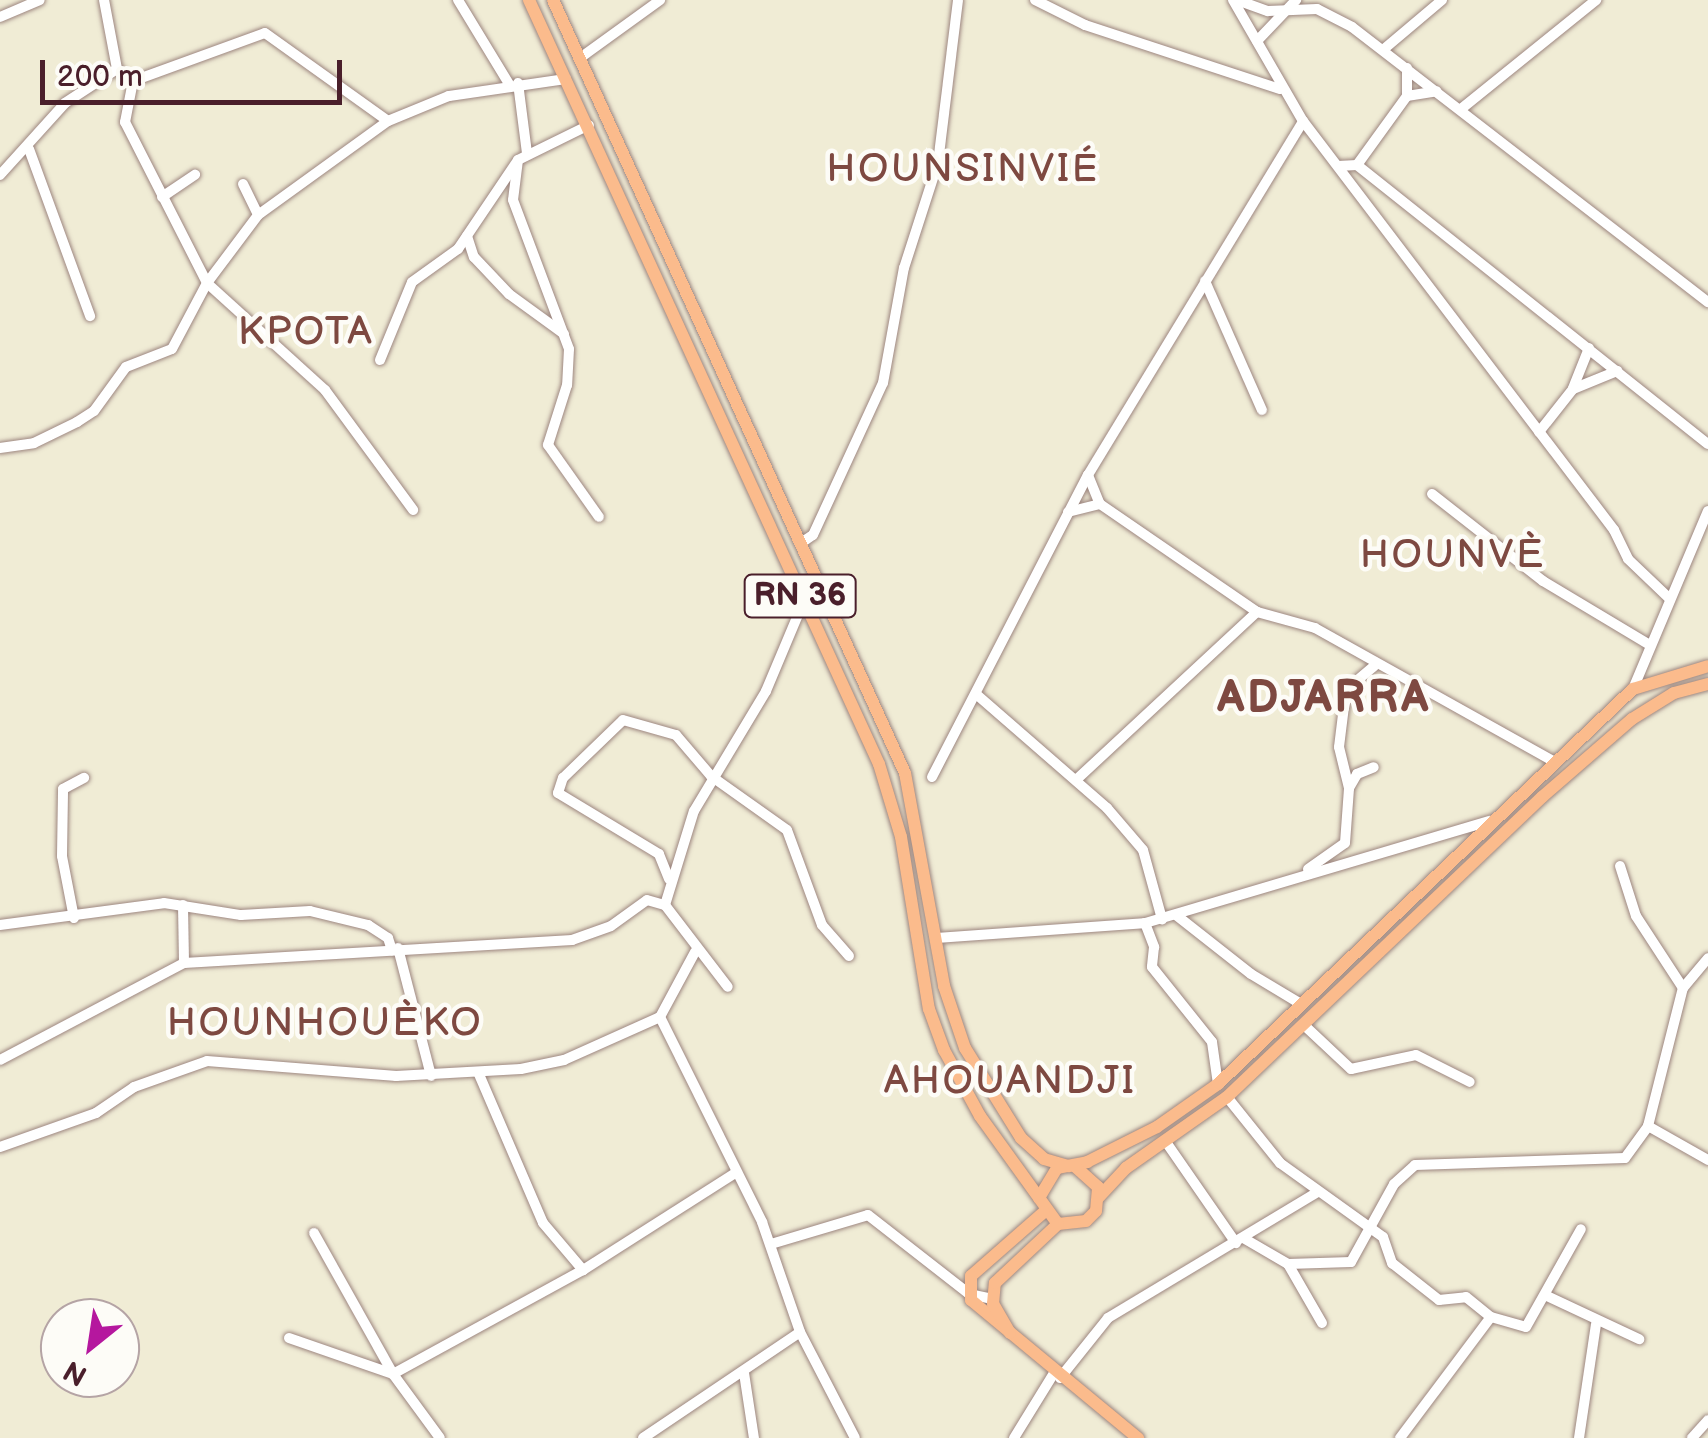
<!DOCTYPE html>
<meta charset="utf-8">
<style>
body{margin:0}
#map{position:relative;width:1708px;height:1438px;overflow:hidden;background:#f0ecd5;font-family:"Balsamiq Sans",sans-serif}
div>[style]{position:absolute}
.roads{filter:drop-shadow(0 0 2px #9d8680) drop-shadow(0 0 2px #9d8680)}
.minor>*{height:10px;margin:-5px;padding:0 5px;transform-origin:5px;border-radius:5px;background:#fff}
.major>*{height:12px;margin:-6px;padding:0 6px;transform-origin:6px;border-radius:6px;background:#fbbb8c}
span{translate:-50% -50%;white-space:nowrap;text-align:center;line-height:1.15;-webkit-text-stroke:9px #fdfcf7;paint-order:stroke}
.shield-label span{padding:2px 8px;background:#fdfcf7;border:2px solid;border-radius:8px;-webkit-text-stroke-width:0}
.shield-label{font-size:32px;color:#4a1f2b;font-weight:700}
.quarter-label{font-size:40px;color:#7e4941;letter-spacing:2.5px}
.district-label{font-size:45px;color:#7e4941;font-weight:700;letter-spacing:2.5px}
.north{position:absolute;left:40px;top:1298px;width:100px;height:100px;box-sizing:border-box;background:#fdfcf7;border:2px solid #b5a4a5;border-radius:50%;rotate:210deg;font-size:28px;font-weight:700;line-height:40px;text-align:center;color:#4a1f2b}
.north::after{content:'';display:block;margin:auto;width:35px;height:45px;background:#b5179e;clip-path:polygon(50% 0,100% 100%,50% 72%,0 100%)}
.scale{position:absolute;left:40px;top:60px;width:302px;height:45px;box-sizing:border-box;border:5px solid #4a1f2b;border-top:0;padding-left:12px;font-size:30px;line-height:35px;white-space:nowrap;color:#4a1f2b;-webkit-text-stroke:8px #fdfcf7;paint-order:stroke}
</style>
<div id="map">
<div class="roads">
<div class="minor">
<div style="left:104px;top:0;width:70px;rotate:79.3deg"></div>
<div style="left:117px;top:69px;width:20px;rotate:37deg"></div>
<div style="left:458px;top:0;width:98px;rotate:58.7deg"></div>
<div style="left:1035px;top:0;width:56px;rotate:26.6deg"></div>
<div style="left:1085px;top:25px;width:205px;rotate:18.2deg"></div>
<div style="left:1233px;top:0;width:140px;rotate:60deg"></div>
<div style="left:1303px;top:121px;width:514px;rotate:52.75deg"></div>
<div style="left:1614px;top:530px;width:32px;rotate:64deg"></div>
<div style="left:1628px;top:559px;width:57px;rotate:43.6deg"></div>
<div style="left:1237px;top:0;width:33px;rotate:20deg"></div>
<div style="left:1268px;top:11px;width:49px;rotate:-2.3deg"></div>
<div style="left:1317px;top:9px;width:39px;rotate:27deg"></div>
<div style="left:1352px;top:27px;width:450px;rotate:37.7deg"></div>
<div style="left:0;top:17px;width:43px;rotate:-23deg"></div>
<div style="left:1257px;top:41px;width:57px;rotate:-46.4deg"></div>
<div style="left:1384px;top:49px;width:76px;rotate:-40.2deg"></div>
<div style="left:580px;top:58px;width:99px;rotate:-35.9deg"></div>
<div style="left:133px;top:81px;width:42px;rotate:101deg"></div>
<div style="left:125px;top:122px;width:181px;rotate:63deg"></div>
<div style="left:207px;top:283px;width:159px;rotate:42.2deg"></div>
<div style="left:325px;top:390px;width:149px;rotate:53.7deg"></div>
<div style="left:133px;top:81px;width:140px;rotate:-20deg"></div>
<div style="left:265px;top:33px;width:151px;rotate:35.6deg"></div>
<div style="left:518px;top:83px;width:71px;rotate:82.7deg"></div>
<div style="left:1407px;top:96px;width:30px;rotate:-9deg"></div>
<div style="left:1461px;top:109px;width:174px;rotate:-38.9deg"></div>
<div style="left:29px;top:149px;width:178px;rotate:69.9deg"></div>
<div style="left:518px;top:160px;width:40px;rotate:97.1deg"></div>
<div style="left:513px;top:200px;width:159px;rotate:69.4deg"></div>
<div style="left:569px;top:349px;width:36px;rotate:93deg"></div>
<div style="left:567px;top:385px;width:63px;rotate:107.6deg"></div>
<div style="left:548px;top:445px;width:88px;rotate:54.7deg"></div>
<div style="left:1357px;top:165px;width:448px;rotate:38.5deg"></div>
<div style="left:1338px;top:166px;width:19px;rotate:-3deg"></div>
<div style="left:1357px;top:165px;width:85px;rotate:-54.1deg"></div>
<div style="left:1407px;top:96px;width:28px;rotate:-90deg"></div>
<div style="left:0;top:175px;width:97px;rotate:-47.9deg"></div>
<div style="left:65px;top:103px;width:62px;rotate:-33.2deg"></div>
<div style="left:243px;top:184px;width:34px;rotate:64deg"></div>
<div style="left:162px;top:197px;width:40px;rotate:-34deg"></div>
<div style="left:467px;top:236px;width:22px;rotate:72deg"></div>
<div style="left:474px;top:257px;width:51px;rotate:46.6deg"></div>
<div style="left:509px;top:294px;width:68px;rotate:36deg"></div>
<div style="left:1205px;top:281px;width:141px;rotate:66.2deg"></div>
<div style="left:380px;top:360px;width:84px;rotate:-67.7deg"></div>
<div style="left:412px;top:282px;width:57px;rotate:-35.7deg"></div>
<div style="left:458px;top:249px;width:107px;rotate:-56deg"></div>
<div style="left:518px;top:160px;width:79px;rotate:-26.2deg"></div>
<div style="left:1573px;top:388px;width:43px;rotate:-68.2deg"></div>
<div style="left:1539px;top:432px;width:55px;rotate:-51.7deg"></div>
<div style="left:1573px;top:389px;width:48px;rotate:-22.2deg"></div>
<div style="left:0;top:448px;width:34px;rotate:-8deg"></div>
<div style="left:34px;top:443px;width:48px;rotate:-26deg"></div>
<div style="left:77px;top:422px;width:20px;rotate:-33deg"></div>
<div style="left:94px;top:411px;width:54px;rotate:-54deg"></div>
<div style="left:126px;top:367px;width:49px;rotate:-21.4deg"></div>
<div style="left:172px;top:349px;width:75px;rotate:-62.1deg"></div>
<div style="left:207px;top:283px;width:85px;rotate:-53.1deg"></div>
<div style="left:258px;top:215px;width:160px;rotate:-35.9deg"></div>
<div style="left:388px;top:121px;width:66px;rotate:-22.3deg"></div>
<div style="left:449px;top:96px;width:118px;rotate:-8.3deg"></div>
<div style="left:1088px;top:475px;width:31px;rotate:68deg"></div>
<div style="left:1100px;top:504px;width:191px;rotate:34.5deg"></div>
<div style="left:1257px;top:612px;width:60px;rotate:15.4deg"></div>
<div style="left:1315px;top:628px;width:275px;rotate:29.2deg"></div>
<div style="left:1432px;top:494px;width:141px;rotate:38.1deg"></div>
<div style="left:1543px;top:581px;width:125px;rotate:30.9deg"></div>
<div style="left:1068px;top:512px;width:33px;rotate:-14deg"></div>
<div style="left:801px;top:543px;width:14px;rotate:-34deg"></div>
<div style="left:813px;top:535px;width:167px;rotate:-65.3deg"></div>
<div style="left:883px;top:383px;width:117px;rotate:-79.7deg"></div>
<div style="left:904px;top:268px;width:110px;rotate:-72.1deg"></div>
<div style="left:938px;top:163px;width:164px;rotate:-83deg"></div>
<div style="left:1633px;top:689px;width:193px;rotate:-67.2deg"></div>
<div style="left:976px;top:694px;width:174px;rotate:41deg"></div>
<div style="left:1107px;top:808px;width:55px;rotate:49.4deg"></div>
<div style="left:1143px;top:850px;width:72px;rotate:74.6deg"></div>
<div style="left:932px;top:777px;width:340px;rotate:-62.7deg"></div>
<div style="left:1088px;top:475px;width:414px;rotate:-58.7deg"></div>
<div style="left:1076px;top:780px;width:247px;rotate:-42.9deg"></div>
<div style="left:1349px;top:788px;width:16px;rotate:-60deg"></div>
<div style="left:1357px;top:774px;width:18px;rotate:-22deg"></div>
<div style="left:1620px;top:866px;width:52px;rotate:72.3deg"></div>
<div style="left:1636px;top:916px;width:86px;rotate:56.9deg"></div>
<div style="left:1308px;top:869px;width:45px;rotate:-35.1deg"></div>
<div style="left:1345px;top:843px;width:55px;rotate:-85.8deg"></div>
<div style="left:1349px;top:788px;width:42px;rotate:-103.7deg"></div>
<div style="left:1339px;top:747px;width:39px;rotate:-83deg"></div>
<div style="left:1344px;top:708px;width:20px;rotate:-79deg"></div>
<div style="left:1348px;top:688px;width:34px;rotate:-40deg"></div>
<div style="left:669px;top:879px;width:27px;rotate:-112deg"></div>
<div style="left:659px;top:854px;width:118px;rotate:-148.9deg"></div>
<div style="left:558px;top:793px;width:16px;rotate:-72deg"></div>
<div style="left:563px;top:778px;width:83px;rotate:-44deg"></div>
<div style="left:623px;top:720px;width:55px;rotate:15.8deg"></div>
<div style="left:676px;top:735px;width:54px;rotate:49.5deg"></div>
<div style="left:711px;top:776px;width:93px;rotate:35.4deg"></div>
<div style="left:787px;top:830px;width:101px;rotate:69.8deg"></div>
<div style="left:822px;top:925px;width:41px;rotate:48.9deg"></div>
<div style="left:183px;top:905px;width:58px;rotate:89deg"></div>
<div style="left:665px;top:905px;width:98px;rotate:-72.9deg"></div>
<div style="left:694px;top:811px;width:140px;rotate:-59deg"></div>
<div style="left:766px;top:691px;width:95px;rotate:-67.2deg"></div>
<div style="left:1176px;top:915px;width:95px;rotate:38.2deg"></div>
<div style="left:1251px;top:974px;width:58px;rotate:31deg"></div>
<div style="left:74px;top:918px;width:63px;rotate:-101deg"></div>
<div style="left:62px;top:856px;width:67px;rotate:-89.1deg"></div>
<div style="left:63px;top:789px;width:24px;rotate:-28deg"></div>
<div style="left:1145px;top:923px;width:26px;rotate:69deg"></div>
<div style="left:1154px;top:947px;width:20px;rotate:96deg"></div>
<div style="left:1152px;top:967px;width:96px;rotate:51.3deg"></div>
<div style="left:1212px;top:1042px;width:42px;rotate:81.9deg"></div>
<div style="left:0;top:925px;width:165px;rotate:-7.6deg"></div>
<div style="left:164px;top:903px;width:78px;rotate:8.9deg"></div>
<div style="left:241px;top:915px;width:69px;rotate:-3.3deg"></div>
<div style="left:310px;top:911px;width:60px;rotate:13.6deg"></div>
<div style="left:368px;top:925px;width:24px;rotate:33deg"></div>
<div style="left:388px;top:938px;width:13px;rotate:72deg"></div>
<div style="left:938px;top:938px;width:208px;rotate:-4.1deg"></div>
<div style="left:1145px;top:923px;width:359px;rotate:-16.5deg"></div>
<div style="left:398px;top:948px;width:132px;rotate:75.5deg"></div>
<div style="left:660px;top:1017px;width:229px;rotate:63.5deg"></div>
<div style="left:762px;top:1222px;width:116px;rotate:70.9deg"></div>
<div style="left:800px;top:1332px;width:119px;rotate:62.6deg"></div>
<div style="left:1305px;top:1026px;width:63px;rotate:43.1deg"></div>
<div style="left:1351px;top:1069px;width:66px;rotate:-12.2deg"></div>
<div style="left:1416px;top:1055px;width:60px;rotate:26.6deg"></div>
<div style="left:0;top:1060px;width:208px;rotate:-27.8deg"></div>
<div style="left:184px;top:963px;width:389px;rotate:-3.4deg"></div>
<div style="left:572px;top:940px;width:41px;rotate:-19.7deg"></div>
<div style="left:611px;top:926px;width:44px;rotate:-35.8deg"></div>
<div style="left:647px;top:900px;width:19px;rotate:16deg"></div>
<div style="left:665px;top:905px;width:103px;rotate:52.5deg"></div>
<div style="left:478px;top:1072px;width:164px;rotate:66.7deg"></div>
<div style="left:543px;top:1223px;width:62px;rotate:49.6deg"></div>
<div style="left:1227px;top:1097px;width:85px;rotate:51.2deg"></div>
<div style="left:1280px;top:1163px;width:127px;rotate:35.7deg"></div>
<div style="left:1383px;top:1237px;width:28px;rotate:71deg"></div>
<div style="left:1392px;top:1263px;width:60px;rotate:38.2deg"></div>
<div style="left:1439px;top:1300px;width:27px;rotate:-6deg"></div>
<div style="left:1466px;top:1297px;width:32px;rotate:39deg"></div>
<div style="left:1491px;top:1317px;width:36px;rotate:16deg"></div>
<div style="left:1526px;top:1327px;width:112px;rotate:-60.7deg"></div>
<div style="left:1648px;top:1126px;width:69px;rotate:29.5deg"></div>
<div style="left:1166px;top:1142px;width:123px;rotate:55.3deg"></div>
<div style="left:0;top:1147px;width:102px;rotate:-19.5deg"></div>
<div style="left:96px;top:1113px;width:46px;rotate:-34.4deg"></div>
<div style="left:134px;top:1087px;width:77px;rotate:-19.6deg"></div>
<div style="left:207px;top:1061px;width:190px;rotate:4.5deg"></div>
<div style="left:396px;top:1076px;width:125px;rotate:-3.2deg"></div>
<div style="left:521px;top:1069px;width:44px;rotate:-11.8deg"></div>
<div style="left:564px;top:1060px;width:105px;rotate:-24.1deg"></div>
<div style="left:660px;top:1017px;width:74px;rotate:-61.7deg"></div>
<div style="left:314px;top:1233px;width:162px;rotate:60.7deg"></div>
<div style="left:393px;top:1374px;width:79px;rotate:53.7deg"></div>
<div style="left:1245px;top:1239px;width:50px;rotate:30.2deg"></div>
<div style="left:1288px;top:1264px;width:68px;rotate:60deg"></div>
<div style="left:771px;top:1244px;width:101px;rotate:-16.6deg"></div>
<div style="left:868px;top:1215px;width:128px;rotate:38deg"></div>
<div style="left:969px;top:1294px;width:24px;rotate:12deg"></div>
<div style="left:1288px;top:1264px;width:63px;rotate:-1.8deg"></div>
<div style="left:1351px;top:1262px;width:89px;rotate:-61.1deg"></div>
<div style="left:1394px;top:1184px;width:28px;rotate:-42deg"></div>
<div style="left:1415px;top:1165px;width:210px;rotate:-1.9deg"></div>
<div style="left:1625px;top:1158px;width:39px;rotate:-54deg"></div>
<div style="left:1648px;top:1126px;width:142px;rotate:-75.8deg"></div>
<div style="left:1683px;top:988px;width:39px;rotate:-50deg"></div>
<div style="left:1547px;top:1296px;width:102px;rotate:25.1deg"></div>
<div style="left:289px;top:1338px;width:110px;rotate:19.1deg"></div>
<div style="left:393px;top:1374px;width:217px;rotate:-28.7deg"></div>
<div style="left:583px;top:1270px;width:180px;rotate:-32.5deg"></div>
<div style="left:744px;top:1373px;width:66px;rotate:81.3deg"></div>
<div style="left:1060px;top:1378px;width:77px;rotate:-51.3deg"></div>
<div style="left:1108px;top:1318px;width:243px;rotate:-31deg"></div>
<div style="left:643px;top:1438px;width:189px;rotate:-34deg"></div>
<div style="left:1014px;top:1438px;width:76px;rotate:-58.4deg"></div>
<div style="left:1400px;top:1438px;width:151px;rotate:-53.1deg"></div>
<div style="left:1579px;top:1438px;width:115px;rotate:-81.5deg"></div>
<div style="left:1692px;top:1438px;width:24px;rotate:-48deg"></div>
</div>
<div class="major">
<div style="left:529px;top:0;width:840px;rotate:65.39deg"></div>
<div style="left:879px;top:764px;width:76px;rotate:73.2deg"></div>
<div style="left:901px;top:837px;width:174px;rotate:80.8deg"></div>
<div style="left:929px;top:1009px;width:44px;rotate:69.9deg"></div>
<div style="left:944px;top:1050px;width:75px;rotate:61.4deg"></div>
<div style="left:980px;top:1116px;width:133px;rotate:54.2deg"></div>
<div style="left:1058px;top:1224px;width:28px;rotate:-6deg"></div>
<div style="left:1086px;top:1221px;width:14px;rotate:-45deg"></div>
<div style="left:1096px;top:1211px;width:24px;rotate:-85deg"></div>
<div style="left:1098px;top:1187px;width:30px;rotate:-138deg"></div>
<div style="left:553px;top:0;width:849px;rotate:65.52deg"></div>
<div style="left:905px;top:773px;width:217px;rotate:79.6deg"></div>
<div style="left:944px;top:986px;width:65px;rotate:71.3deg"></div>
<div style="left:965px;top:1048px;width:106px;rotate:58.1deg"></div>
<div style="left:1021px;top:1138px;width:31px;rotate:42deg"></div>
<div style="left:1044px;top:1159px;width:26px;rotate:16deg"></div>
<div style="left:1099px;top:1197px;width:40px;rotate:-47deg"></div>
<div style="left:1126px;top:1168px;width:123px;rotate:-35.1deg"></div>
<div style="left:1227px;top:1097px;width:435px;rotate:-43.6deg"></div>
<div style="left:1542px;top:797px;width:119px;rotate:-40.9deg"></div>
<div style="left:1632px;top:719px;width:49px;rotate:-31.8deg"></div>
<div style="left:1674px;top:693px;width:35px;rotate:-15deg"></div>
<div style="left:1039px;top:1198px;width:35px;rotate:-59deg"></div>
<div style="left:1057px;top:1168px;width:31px;rotate:-11deg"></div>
<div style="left:1087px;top:1162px;width:78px;rotate:-26.6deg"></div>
<div style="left:1157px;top:1127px;width:75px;rotate:-35.2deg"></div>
<div style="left:1218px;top:1084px;width:573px;rotate:-43.59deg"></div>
<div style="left:1633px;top:689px;width:78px;rotate:-17deg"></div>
<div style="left:1044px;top:1212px;width:97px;rotate:138.8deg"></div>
<div style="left:971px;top:1276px;width:24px;rotate:90deg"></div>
<div style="left:971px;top:1300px;width:217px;rotate:39.6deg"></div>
<div style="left:1010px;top:1333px;width:34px;rotate:-120deg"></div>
<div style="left:993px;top:1304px;width:21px;rotate:-85deg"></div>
<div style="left:995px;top:1283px;width:86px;rotate:-43.1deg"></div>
</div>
</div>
<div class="shield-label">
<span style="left:800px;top:596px">RN 36</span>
</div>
<div class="quarter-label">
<span style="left:963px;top:169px">HOUNSINVIÉ</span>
<span style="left:306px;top:332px">KPOTA</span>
<span style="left:1453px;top:555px">HOUNVÈ</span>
<span style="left:325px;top:1023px">HOUNHOUÈKO</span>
<span style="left:1010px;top:1081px">AHOUANDJI</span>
</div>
<div class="district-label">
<span style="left:1324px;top:699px">ADJARRA</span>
</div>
<div class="north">N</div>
<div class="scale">200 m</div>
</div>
